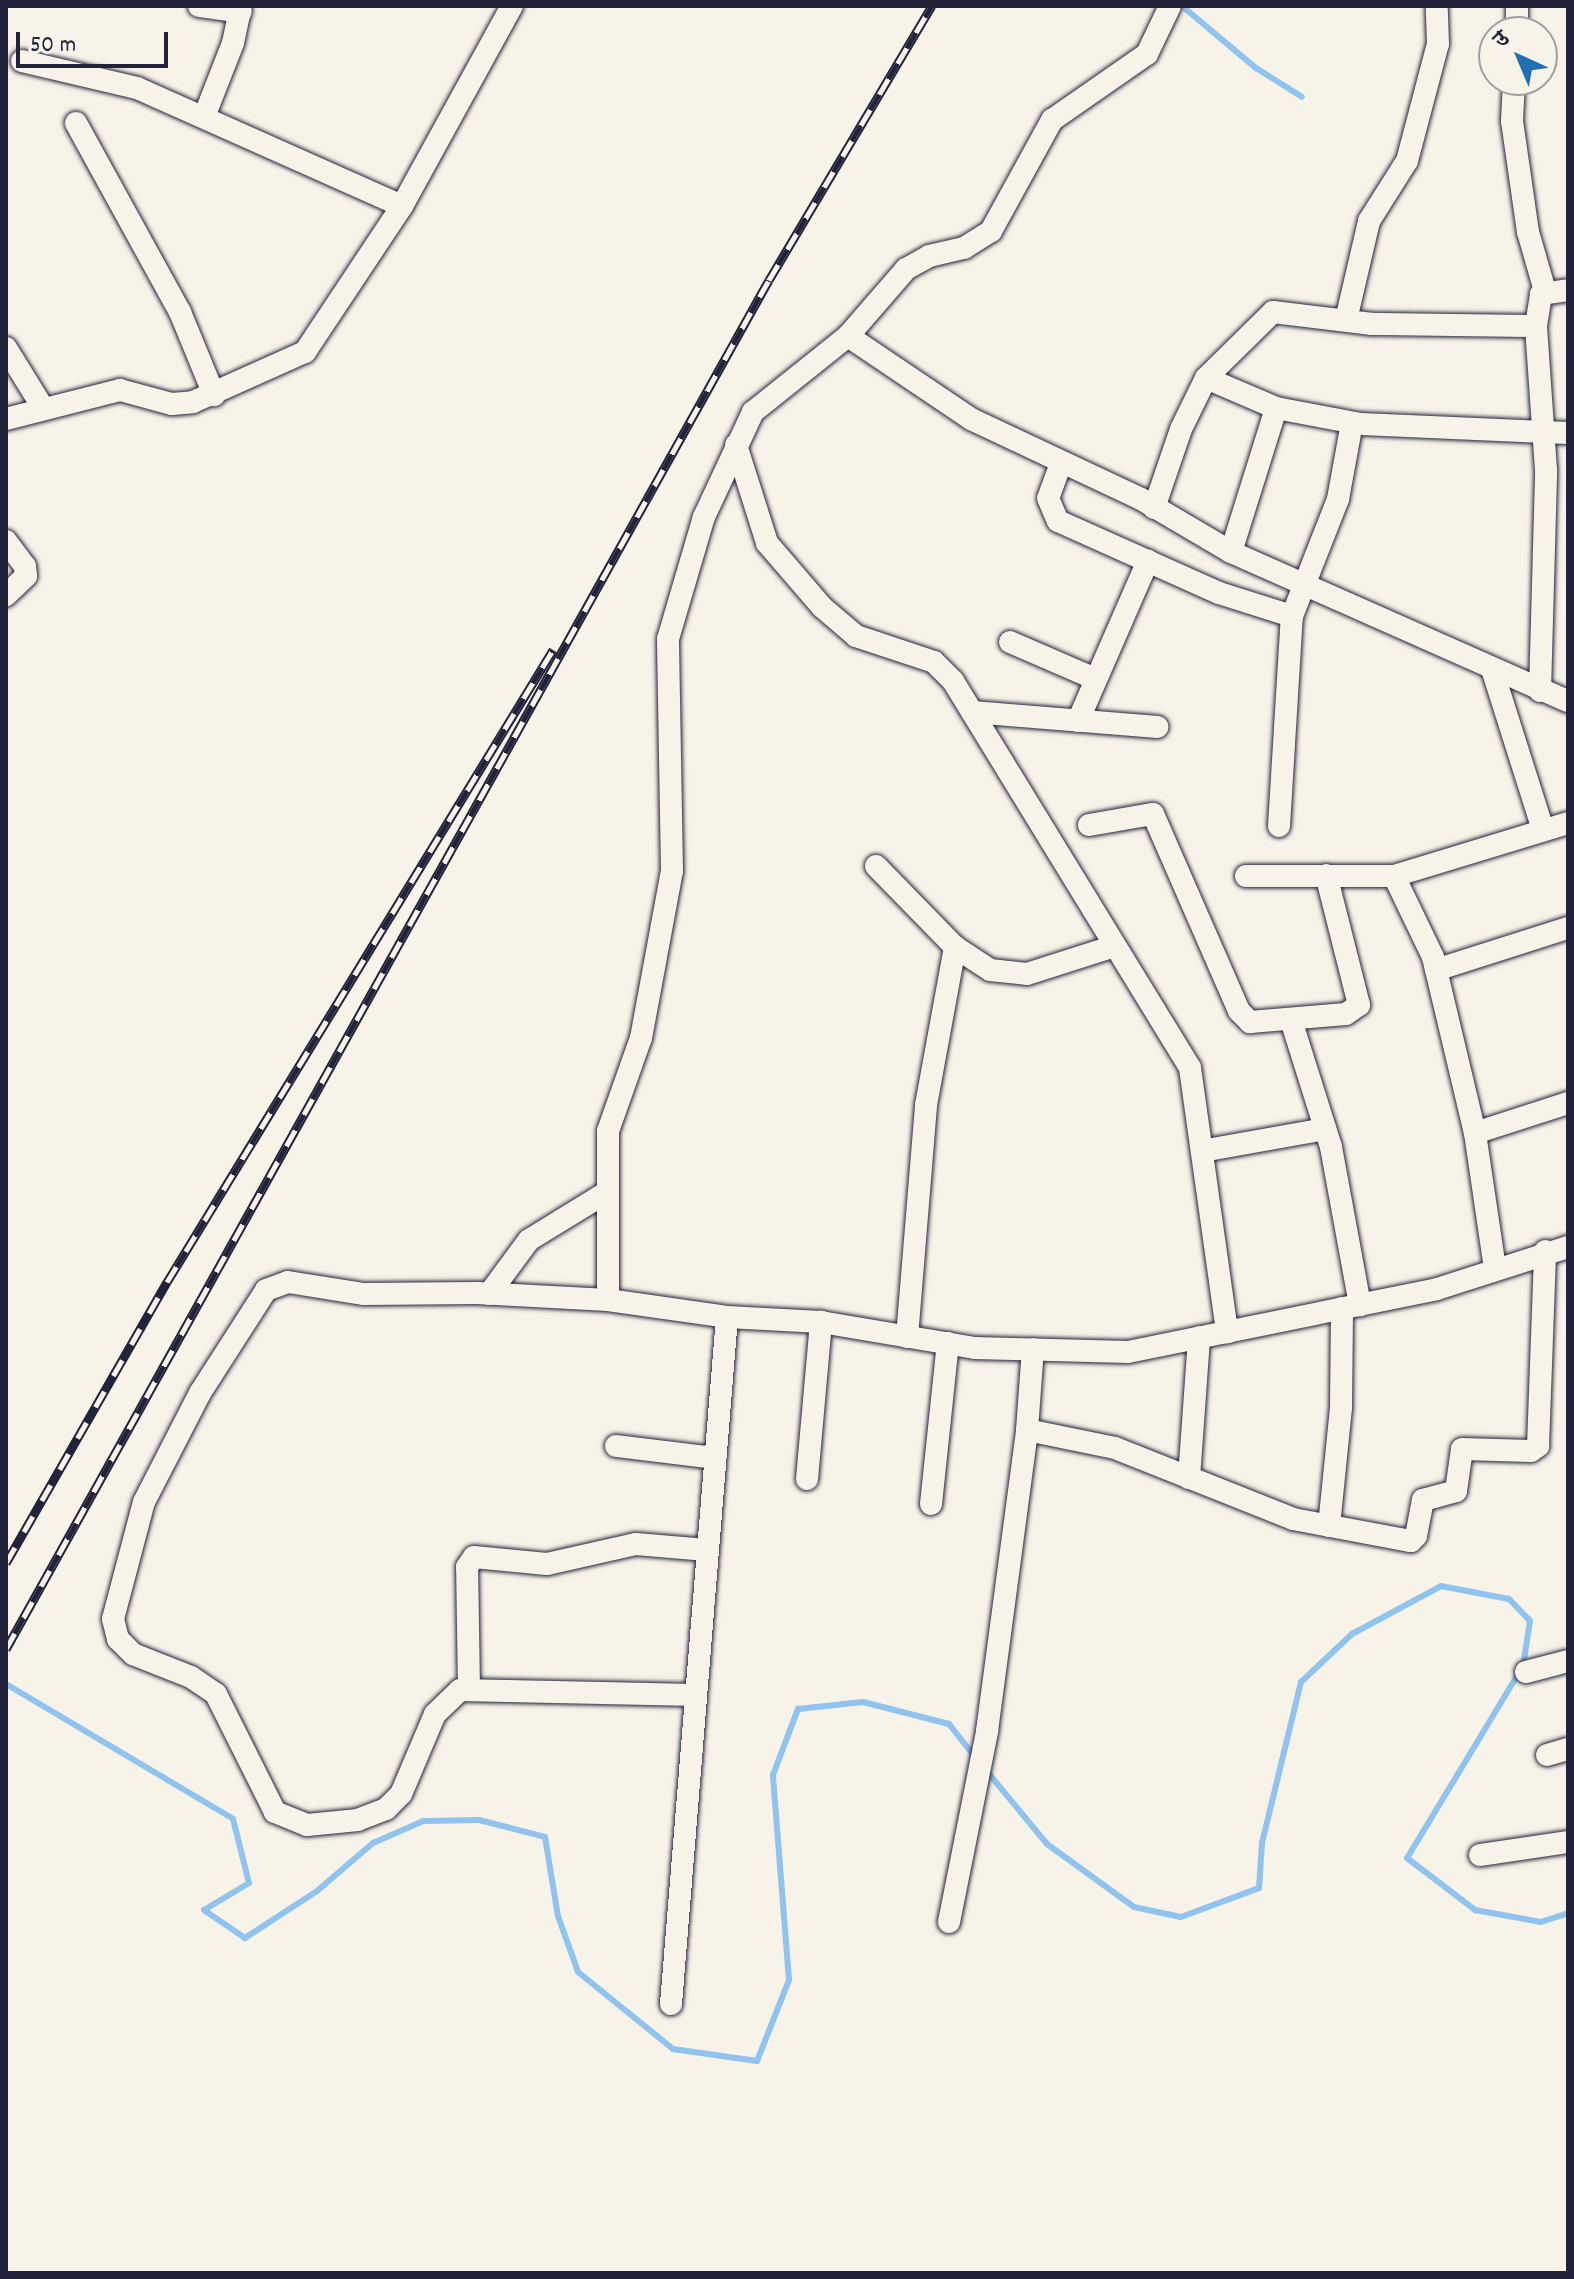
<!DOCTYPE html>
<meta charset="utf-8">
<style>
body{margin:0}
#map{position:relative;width:1574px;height:2279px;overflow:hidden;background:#f7f3e8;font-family:Dekko,"Playpen Sans Deva",sans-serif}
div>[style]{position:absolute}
.stream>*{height:6px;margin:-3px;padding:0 3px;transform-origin:3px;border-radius:3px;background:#90c3ed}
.roads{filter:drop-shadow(0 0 2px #22223b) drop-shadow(0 0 2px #22223b)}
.minor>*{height:22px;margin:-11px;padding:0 11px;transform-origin:11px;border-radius:11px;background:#f7f3e8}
.rail>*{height:9px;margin-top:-4.5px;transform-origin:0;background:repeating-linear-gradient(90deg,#f7f3e8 0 18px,#22223b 0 36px);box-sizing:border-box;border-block:2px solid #22223b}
span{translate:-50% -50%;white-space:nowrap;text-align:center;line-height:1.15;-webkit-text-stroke:6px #f7f3e8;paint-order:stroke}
.frame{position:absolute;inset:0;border:8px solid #22223b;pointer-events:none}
.north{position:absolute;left:1478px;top:16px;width:80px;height:80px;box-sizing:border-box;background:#f7f3e8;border:2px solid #a29fa3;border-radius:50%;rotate:316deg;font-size:22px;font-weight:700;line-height:32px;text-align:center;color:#22223b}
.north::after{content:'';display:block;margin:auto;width:28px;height:36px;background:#1f6fb2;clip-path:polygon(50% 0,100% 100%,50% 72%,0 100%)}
.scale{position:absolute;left:16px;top:32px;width:152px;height:36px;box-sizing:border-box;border:4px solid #22223b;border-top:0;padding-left:10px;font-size:24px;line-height:28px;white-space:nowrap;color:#22223b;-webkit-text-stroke:6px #f7f3e8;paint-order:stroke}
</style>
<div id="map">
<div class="stream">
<div style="left:1182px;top:6px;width:97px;rotate:40deg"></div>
<div style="left:1256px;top:68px;width:54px;rotate:32.2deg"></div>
<div style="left:6px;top:1684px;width:264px;rotate:30.7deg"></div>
<div style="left:233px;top:1819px;width:66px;rotate:76deg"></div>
<div style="left:249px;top:1883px;width:52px;rotate:149deg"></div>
<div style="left:204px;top:1910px;width:50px;rotate:34.3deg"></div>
<div style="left:245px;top:1938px;width:86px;rotate:-33.1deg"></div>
<div style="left:317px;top:1891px;width:74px;rotate:-40.6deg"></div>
<div style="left:373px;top:1843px;width:55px;rotate:-23.7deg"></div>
<div style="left:423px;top:1821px;width:56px;rotate:-1deg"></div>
<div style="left:479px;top:1820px;width:68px;rotate:14.4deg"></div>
<div style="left:545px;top:1837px;width:80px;rotate:80.7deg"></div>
<div style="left:558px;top:1916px;width:59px;rotate:70.3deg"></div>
<div style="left:578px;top:1972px;width:122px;rotate:39deg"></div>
<div style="left:673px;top:2049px;width:85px;rotate:8.1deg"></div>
<div style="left:757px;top:2061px;width:87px;rotate:-68.4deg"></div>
<div style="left:789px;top:1980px;width:206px;rotate:-94.5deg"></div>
<div style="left:773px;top:1775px;width:71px;rotate:-69.3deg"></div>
<div style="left:798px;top:1709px;width:65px;rotate:-6.1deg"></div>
<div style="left:863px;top:1702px;width:89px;rotate:14.3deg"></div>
<div style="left:949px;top:1724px;width:42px;rotate:51.8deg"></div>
<div style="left:985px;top:1769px;width:97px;rotate:50.4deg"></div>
<div style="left:1047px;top:1844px;width:107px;rotate:35.9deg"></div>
<div style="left:1134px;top:1907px;width:48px;rotate:12deg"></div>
<div style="left:1181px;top:1917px;width:83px;rotate:-20.4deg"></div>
<div style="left:1259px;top:1888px;width:45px;rotate:-86.2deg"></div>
<div style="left:1262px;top:1843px;width:166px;rotate:-76.4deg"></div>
<div style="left:1301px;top:1682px;width:70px;rotate:-43.3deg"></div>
<div style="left:1352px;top:1634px;width:101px;rotate:-28.3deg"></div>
<div style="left:1441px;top:1586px;width:69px;rotate:10.8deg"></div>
<div style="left:1509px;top:1599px;width:30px;rotate:46deg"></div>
<div style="left:1530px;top:1621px;width:46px;rotate:98.8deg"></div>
<div style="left:1523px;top:1666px;width:224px;rotate:121.1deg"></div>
<div style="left:1407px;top:1858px;width:86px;rotate:37.4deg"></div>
<div style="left:1475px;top:1910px;width:67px;rotate:10.3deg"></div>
<div style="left:1541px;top:1922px;width:28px;rotate:-18deg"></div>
</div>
<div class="roads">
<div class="minor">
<div style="left:199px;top:6px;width:42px;rotate:8.1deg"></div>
<div style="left:1517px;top:6px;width:26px;rotate:90deg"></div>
<div style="left:22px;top:61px;width:118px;rotate:13.2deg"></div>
<div style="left:137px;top:88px;width:290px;rotate:24deg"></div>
<div style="left:1514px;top:80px;width:41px;rotate:92.8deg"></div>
<div style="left:1512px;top:121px;width:112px;rotate:81.8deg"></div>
<div style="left:1528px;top:232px;width:61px;rotate:73.9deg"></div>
<div style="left:204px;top:117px;width:79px;rotate:-68.6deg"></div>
<div style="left:233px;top:43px;width:38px;rotate:-78deg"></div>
<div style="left:76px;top:123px;width:216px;rotate:61.2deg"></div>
<div style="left:180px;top:312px;width:90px;rotate:67.7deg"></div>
<div style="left:1346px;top:320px;width:102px;rotate:-76.9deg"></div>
<div style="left:1369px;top:221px;width:71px;rotate:-57.7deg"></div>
<div style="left:1407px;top:161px;width:121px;rotate:-75.2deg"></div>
<div style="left:1438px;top:44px;width:38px;rotate:-92deg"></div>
<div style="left:848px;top:336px;width:148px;rotate:34deg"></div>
<div style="left:971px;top:419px;width:188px;rotate:25.2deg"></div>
<div style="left:1141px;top:499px;width:104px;rotate:30.5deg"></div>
<div style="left:1231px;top:552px;width:368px;rotate:23.9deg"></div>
<div style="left:6px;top:348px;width:70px;rotate:58.3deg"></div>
<div style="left:1206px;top:378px;width:76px;rotate:23.2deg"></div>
<div style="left:1276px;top:408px;width:86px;rotate:10.7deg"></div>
<div style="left:1361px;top:424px;width:207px;rotate:2.5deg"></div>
<div style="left:6px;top:419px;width:118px;rotate:-14.3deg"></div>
<div style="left:120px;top:390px;width:54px;rotate:15.1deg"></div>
<div style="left:172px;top:404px;width:21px;rotate:-5deg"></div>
<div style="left:193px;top:402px;width:123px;rotate:-24.1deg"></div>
<div style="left:305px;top:352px;width:175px;rotate:-56.4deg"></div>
<div style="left:402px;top:206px;width:228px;rotate:-61.2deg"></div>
<div style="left:736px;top:445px;width:103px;rotate:72.4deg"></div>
<div style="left:767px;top:543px;width:84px;rotate:49.3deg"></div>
<div style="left:822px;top:607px;width:45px;rotate:40.5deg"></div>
<div style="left:856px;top:636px;width:82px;rotate:18.4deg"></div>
<div style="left:934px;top:662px;width:27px;rotate:45deg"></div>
<div style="left:953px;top:681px;width:454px;rotate:58.5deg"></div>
<div style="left:1190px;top:1068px;width:267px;rotate:82deg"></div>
<div style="left:1061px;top:463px;width:37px;rotate:110deg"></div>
<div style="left:1048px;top:498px;width:25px;rotate:67deg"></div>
<div style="left:1058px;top:521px;width:176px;rotate:24.1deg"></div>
<div style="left:1219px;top:593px;width:77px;rotate:17.5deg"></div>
<div style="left:1154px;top:508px;width:83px;rotate:-71.1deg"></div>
<div style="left:1181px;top:429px;width:57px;rotate:-63.9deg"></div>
<div style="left:1206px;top:378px;width:94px;rotate:-44.6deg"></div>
<div style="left:1273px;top:312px;width:100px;rotate:6.9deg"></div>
<div style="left:1372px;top:324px;width:164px;rotate:0.7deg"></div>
<div style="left:6px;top:541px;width:31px;rotate:53deg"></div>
<div style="left:25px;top:566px;width:10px;rotate:84deg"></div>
<div style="left:26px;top:576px;width:28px;rotate:136deg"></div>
<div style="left:1231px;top:552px;width:151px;rotate:-72.6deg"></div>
<div style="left:1010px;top:642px;width:90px;rotate:23.4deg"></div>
<div style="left:1492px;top:669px;width:169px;rotate:72.4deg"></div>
<div style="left:1540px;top:691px;width:221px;rotate:-88.4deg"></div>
<div style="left:1546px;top:470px;width:144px;rotate:-94deg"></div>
<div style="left:1536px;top:326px;width:32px;rotate:-81deg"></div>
<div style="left:1541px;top:294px;width:27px;rotate:-8deg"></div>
<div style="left:972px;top:712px;width:186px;rotate:4.6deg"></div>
<div style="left:1078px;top:721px;width:175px;rotate:-66.4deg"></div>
<div style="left:1089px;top:825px;width:65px;rotate:-9.8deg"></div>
<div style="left:1153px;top:814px;width:215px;rotate:66.4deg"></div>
<div style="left:1239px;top:1011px;width:16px;rotate:45deg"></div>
<div style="left:1250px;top:1022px;width:96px;rotate:-4.8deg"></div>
<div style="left:1346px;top:1014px;width:16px;rotate:-35deg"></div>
<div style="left:1359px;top:1005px;width:134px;rotate:-104.2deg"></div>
<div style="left:1279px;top:826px;width:210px;rotate:-86.5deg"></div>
<div style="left:1292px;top:616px;width:126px;rotate:-68.5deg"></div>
<div style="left:1338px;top:499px;width:77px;rotate:-79.6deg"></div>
<div style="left:876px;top:866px;width:113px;rotate:45.7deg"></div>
<div style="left:955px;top:947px;width:42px;rotate:33.3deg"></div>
<div style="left:990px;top:970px;width:37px;rotate:6deg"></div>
<div style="left:1027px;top:974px;width:92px;rotate:-17.7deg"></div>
<div style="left:1246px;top:876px;width:148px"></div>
<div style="left:1394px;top:876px;width:182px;rotate:-16.9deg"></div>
<div style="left:1394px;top:876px;width:90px;rotate:64.3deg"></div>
<div style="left:1433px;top:957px;width:181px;rotate:76.6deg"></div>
<div style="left:1475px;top:1133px;width:137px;rotate:81.6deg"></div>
<div style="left:1436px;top:970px;width:139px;rotate:-17.7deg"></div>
<div style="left:1291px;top:1020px;width:133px;rotate:72.5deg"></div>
<div style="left:1331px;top:1147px;width:161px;rotate:79.6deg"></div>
<div style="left:1475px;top:1133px;width:98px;rotate:-17.9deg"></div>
<div style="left:1202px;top:1151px;width:125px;rotate:-10.1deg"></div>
<div style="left:489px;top:1294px;width:67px;rotate:-53.5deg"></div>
<div style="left:529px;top:1240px;width:92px;rotate:-31.6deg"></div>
<div style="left:608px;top:1300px;width:169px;rotate:-90deg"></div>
<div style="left:608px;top:1131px;width:99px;rotate:-70.5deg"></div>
<div style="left:641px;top:1038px;width:170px;rotate:-79.5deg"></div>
<div style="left:672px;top:871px;width:232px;rotate:-91deg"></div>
<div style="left:668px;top:639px;width:127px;rotate:-73.6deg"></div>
<div style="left:704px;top:517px;width:116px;rotate:-65deg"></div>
<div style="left:753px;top:412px;width:122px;rotate:-38.7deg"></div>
<div style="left:848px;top:336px;width:89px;rotate:-49.1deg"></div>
<div style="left:906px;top:269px;width:26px;rotate:-29deg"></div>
<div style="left:929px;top:256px;width:36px;rotate:-13deg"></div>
<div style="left:964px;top:248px;width:32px;rotate:-32deg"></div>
<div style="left:991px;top:231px;width:127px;rotate:-61.2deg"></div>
<div style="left:1052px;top:120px;width:116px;rotate:-34.8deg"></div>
<div style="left:1147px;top:54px;width:53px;rotate:-64.4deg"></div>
<div style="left:907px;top:1337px;width:233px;rotate:-85.3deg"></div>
<div style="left:926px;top:1105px;width:161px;rotate:-79.6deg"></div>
<div style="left:1027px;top:1430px;width:90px;rotate:11.6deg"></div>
<div style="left:1115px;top:1448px;width:192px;rotate:21.7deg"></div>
<div style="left:1293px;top:1519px;width:120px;rotate:10.6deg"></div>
<div style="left:1411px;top:1541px;width:7px;rotate:-45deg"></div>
<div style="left:1416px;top:1536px;width:37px;rotate:-79deg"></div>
<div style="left:1423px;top:1500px;width:34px;rotate:-15deg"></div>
<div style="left:1456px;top:1491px;width:42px;rotate:-81.9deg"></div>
<div style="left:1462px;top:1449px;width:69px;rotate:1.7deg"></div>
<div style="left:1531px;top:1451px;width:9px;rotate:-36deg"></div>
<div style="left:1538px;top:1446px;width:195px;rotate:-87.9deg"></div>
<div style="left:616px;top:1446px;width:100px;rotate:6.9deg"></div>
<div style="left:1189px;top:1478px;width:141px;rotate:-85.9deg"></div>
<div style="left:807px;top:1479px;width:158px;rotate:-84.9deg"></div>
<div style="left:931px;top:1504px;width:162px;rotate:-84deg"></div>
<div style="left:1329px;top:1526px;width:120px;rotate:-84.2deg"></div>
<div style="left:1341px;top:1407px;width:99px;rotate:-89.4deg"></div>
<div style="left:1526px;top:1672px;width:43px;rotate:-14.7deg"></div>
<div style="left:469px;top:1689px;width:122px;rotate:-90.9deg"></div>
<div style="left:467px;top:1567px;width:12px;rotate:-55deg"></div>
<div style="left:474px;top:1557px;width:73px;rotate:5.5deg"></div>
<div style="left:547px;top:1564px;width:91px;rotate:-12.7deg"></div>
<div style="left:636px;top:1544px;width:71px;rotate:4.8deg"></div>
<div style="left:696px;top:1695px;width:236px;rotate:-178.8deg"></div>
<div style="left:460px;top:1690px;width:35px;rotate:136deg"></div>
<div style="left:435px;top:1714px;width:87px;rotate:113deg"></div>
<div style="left:401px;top:1794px;width:21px;rotate:135deg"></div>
<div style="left:386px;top:1809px;width:30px;rotate:159deg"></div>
<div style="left:358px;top:1820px;width:51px;rotate:174.4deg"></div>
<div style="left:307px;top:1825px;width:35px;rotate:-158deg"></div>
<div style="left:275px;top:1812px;width:132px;rotate:-116.6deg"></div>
<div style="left:216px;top:1694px;width:30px;rotate:-146deg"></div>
<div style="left:191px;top:1677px;width:62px;rotate:-158.4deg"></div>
<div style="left:133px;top:1654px;width:21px;rotate:-135deg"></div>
<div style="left:118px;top:1639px;width:21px;rotate:-104deg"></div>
<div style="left:113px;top:1619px;width:121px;rotate:-75.2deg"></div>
<div style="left:144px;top:1502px;width:123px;rotate:-62.8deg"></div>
<div style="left:200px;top:1393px;width:122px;rotate:-57.3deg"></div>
<div style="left:266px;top:1290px;width:23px;rotate:-20deg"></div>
<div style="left:288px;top:1282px;width:77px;rotate:9deg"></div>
<div style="left:364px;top:1294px;width:113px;rotate:-0.5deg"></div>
<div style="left:477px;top:1293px;width:131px;rotate:3.1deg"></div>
<div style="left:608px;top:1300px;width:120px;rotate:8.1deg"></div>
<div style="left:727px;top:1317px;width:94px;rotate:3deg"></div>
<div style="left:821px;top:1322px;width:156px;rotate:9.6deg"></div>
<div style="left:975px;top:1348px;width:153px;rotate:1.5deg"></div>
<div style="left:1128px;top:1352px;width:315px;rotate:-11.5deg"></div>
<div style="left:1437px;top:1289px;width:138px;rotate:-17.8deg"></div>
<div style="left:1547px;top:1755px;width:22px;rotate:-16deg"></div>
<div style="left:1480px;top:1855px;width:89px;rotate:-8.4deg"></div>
<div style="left:949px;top:1922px;width:195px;rotate:-78.7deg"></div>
<div style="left:987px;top:1731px;width:304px;rotate:-82.4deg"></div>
<div style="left:1027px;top:1430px;width:81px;rotate:-85.8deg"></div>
<div style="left:671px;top:2004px;width:689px;rotate:-85.34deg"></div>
</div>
</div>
<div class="rail">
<div style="left:6px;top:1563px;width:324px;rotate:-60.2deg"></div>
<div style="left:167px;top:1282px;width:741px;rotate:-58.59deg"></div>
<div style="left:6px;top:1649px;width:1567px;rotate:-60.87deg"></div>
<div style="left:769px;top:280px;width:319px;rotate:-59.3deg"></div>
</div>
<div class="frame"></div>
<div class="north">उ</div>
<div class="scale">50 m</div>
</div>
